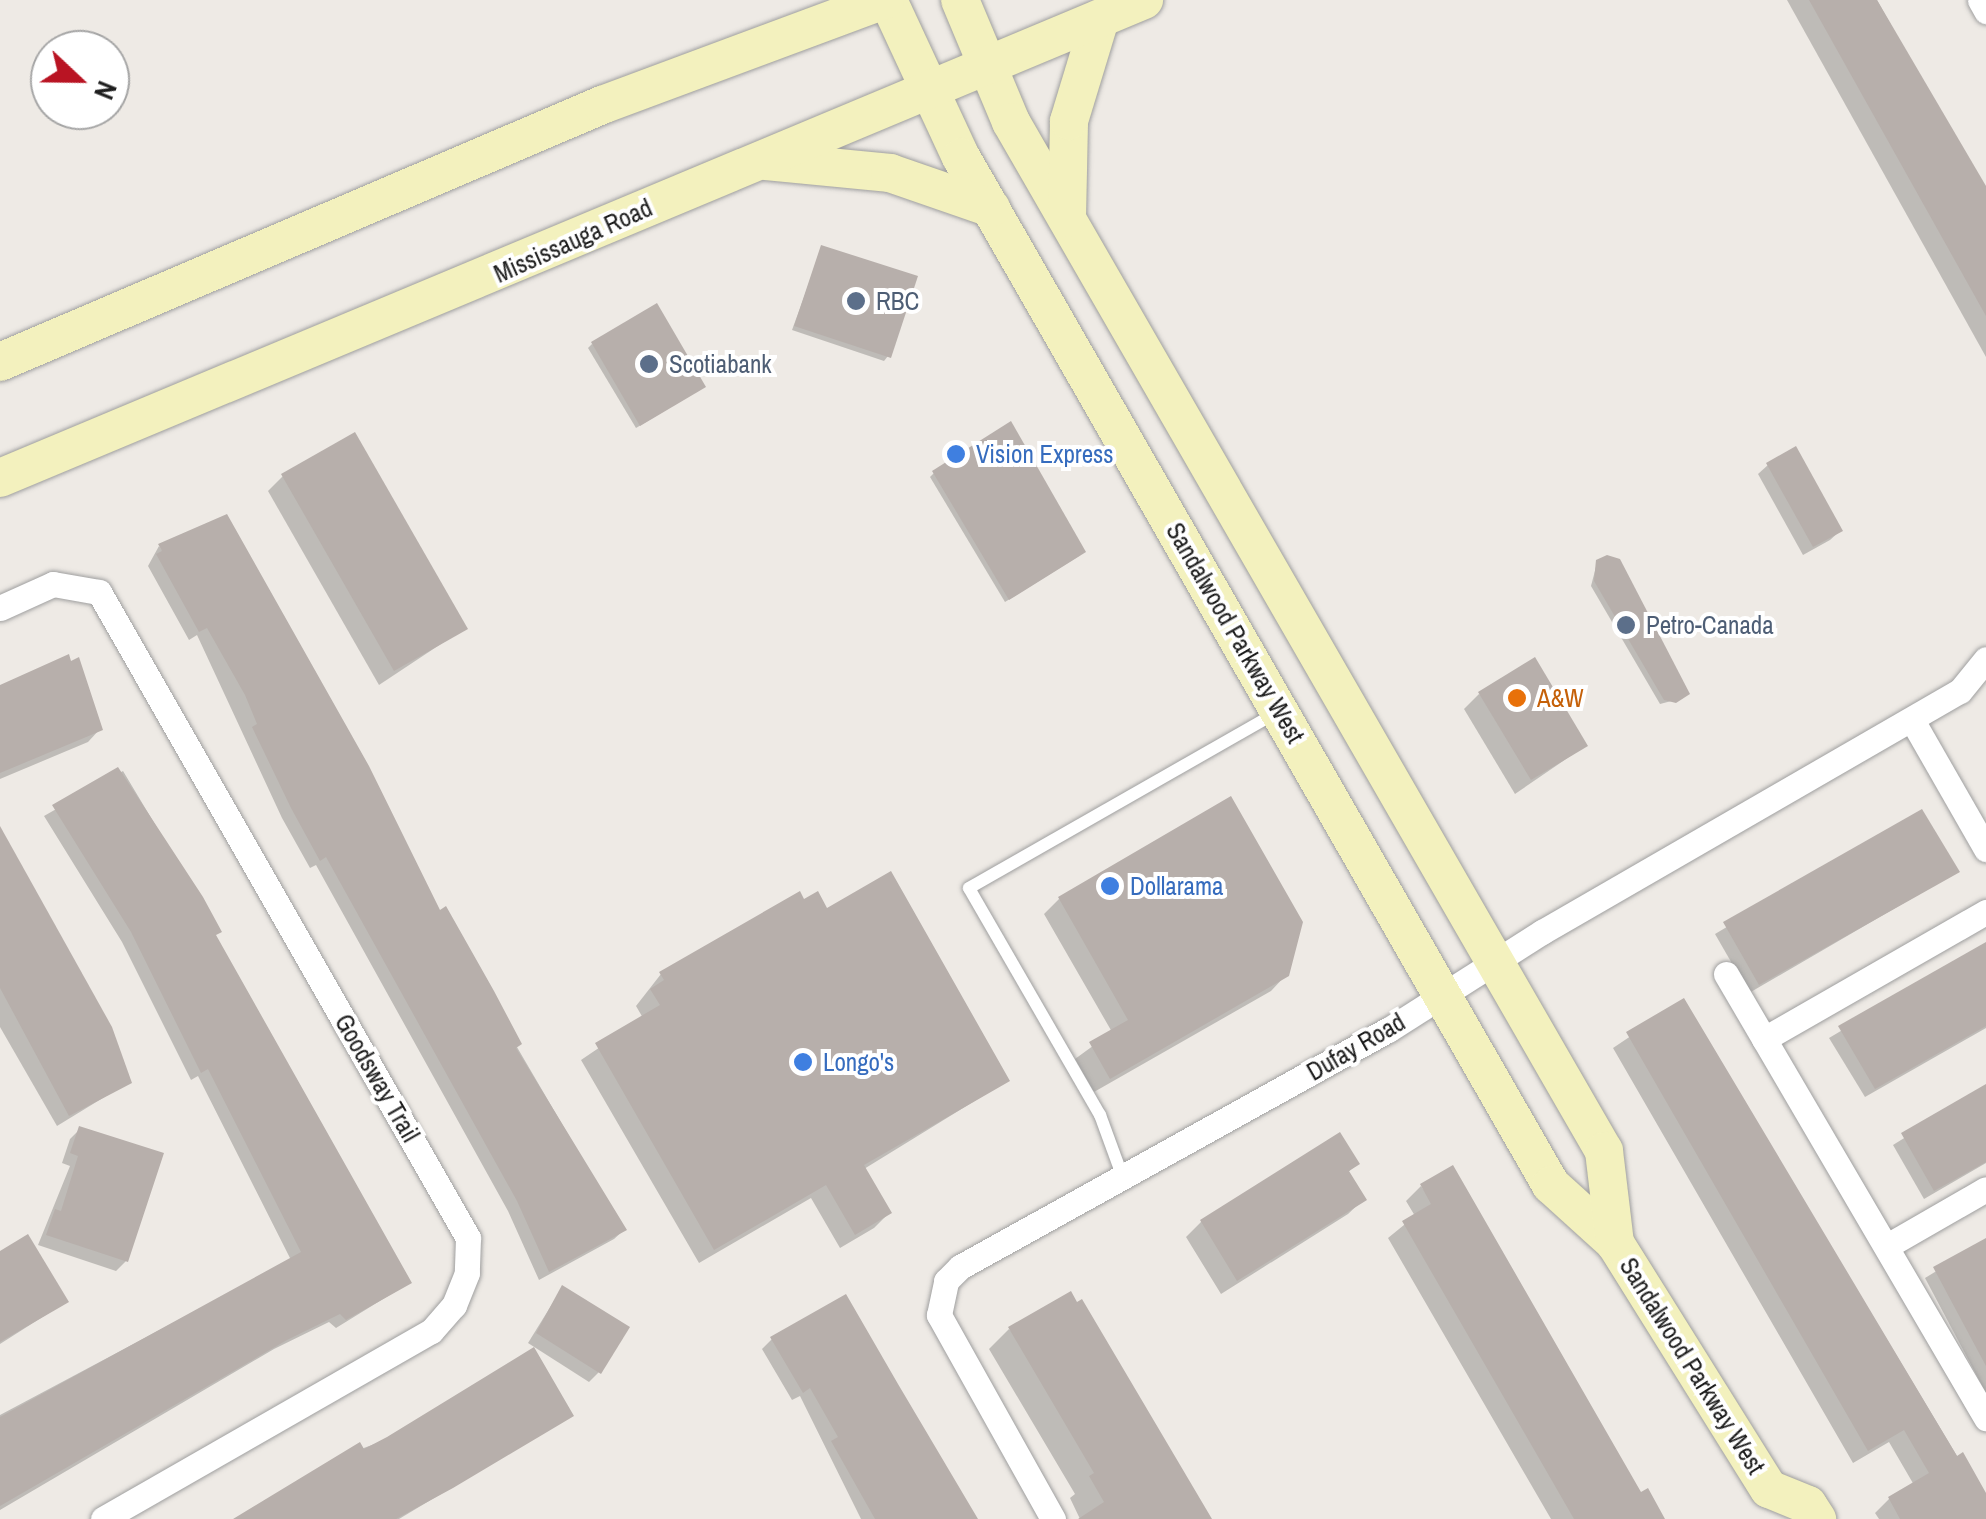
<!DOCTYPE html>
<style>
body{margin:0}
#map{position:relative;width:1986px;height:1519px;overflow:hidden;background:#eeeae5;font-family:"Archivo Narrow",sans-serif}
div>[style]{position:absolute}
.shadow>*{inset:0;background:#0003}
.building>*{inset:0;background:#b7afab}
.roads{filter:drop-shadow(0 0 2px #9f9f9f) drop-shadow(0 0 2px #9f9f9f)}
.service>*{height:12px;margin:-6px;padding:0 6px;transform-origin:6px;border-radius:6px;background:#fff}
.minor>*{height:25px;margin:-12.5px;padding:0 12.5px;transform-origin:12.5px;border-radius:12.5px;background:#fff}
.secondary>*{height:38px;margin:-19px;padding:0 19px;transform-origin:19px;border-radius:19px;background:#f3f1be}
.dots>*{width:28px;height:28px;translate:-50% -50%;box-sizing:border-box;border:5px solid #fff;border-radius:50%}
span{translate:-50% -50%;white-space:nowrap;text-align:center;line-height:1.15;-webkit-text-stroke:8px #fff;paint-order:stroke}
.street-label{font-size:25px;color:#1e1e1e}
.service-label{font-size:25px;color:#4e5e75}
.left{translate:0 -50%;text-align:left}
.shop-label{font-size:25px;color:#366cbe}
.food-label{font-size:25px;color:#c56008}
.north{position:absolute;left:30px;top:30px;width:100px;height:100px;box-sizing:border-box;background:#fff;border:2px solid #a5a5a5;border-radius:50%;rotate:112deg;font-size:28px;font-weight:700;line-height:40px;text-align:center;color:#1e1e1e}
.north::after{content:'';display:block;margin:auto;width:35px;height:45px;background:#b91423;clip-path:polygon(50% 0,100% 100%,50% 72%,0 100%)}
</style>
<div id="map">
<div class="shadow">
<div style="clip-path:polygon(1787px 0,1877px 0,1986px 195px,1986px 357px)"></div>
<div style="clip-path:polygon(822px 248px,888px 356px,884px 361px,792px 330px)"></div>
<div style="clip-path:polygon(592px 344px,699px 390px,636px 428px,588px 348px)"></div>
<div style="clip-path:polygon(1768px 465px,1840px 531px,1830px 540px,1803px 555px,1758px 474px)"></div>
<div style="clip-path:polygon(934px 473px,1079px 556px,1005px 602px,930px 477px)"></div>
<div style="clip-path:polygon(283px 476px,465px 628px,379px 685px,268px 491px)"></div>
<div style="clip-path:polygon(159px 546px,439px 914px,624px 1230px,614px 1239px,539px 1280px,508px 1211px,316px 865px,310px 868px,282px 818px,197px 635px,189px 640px,148px 566px)"></div>
<div style="clip-path:polygon(1597px 563px,1683px 698px,1660px 704px,1591px 586px)"></div>
<div style="clip-path:polygon(0 686px,100px 729px,88px 742px,0 779px)"></div>
<div style="clip-path:polygon(1479px 694px,1585px 746px,1515px 794px,1464px 709px)"></div>
<div style="clip-path:polygon(123px 771px,219px 931px,214px 936px,409px 1283px,336px 1328px,329px 1322px,274px 1349px,0 1510px,0 1415px,291px 1260px,198px 1076px,191px 1080px,122px 942px,44px 816px)"></div>
<div style="clip-path:polygon(1921px 812px,1957px 872px,1749px 993px,1715px 934px)"></div>
<div style="clip-path:polygon(0 831px,129px 1082px,57px 1126px,0 1027px)"></div>
<div style="clip-path:polygon(1059px 899px,1286px 975px,1271px 991px,1094px 1092px,1075px 1059px,1112px 1032px,1044px 914px)"></div>
<div style="clip-path:polygon(804px 902px,826px 911px,1007px 1081px,864px 1169px,889px 1213px,874px 1228px,840px 1248px,811px 1198px,699px 1263px,581px 1060px,643px 1018px,636px 1006px,661px 974px)"></div>
<div style="clip-path:polygon(1986px 945px,1986px 1028px,1865px 1097px,1829px 1038px)"></div>
<div style="clip-path:polygon(1683px 1001px,1986px 1504px,1986px 1519px,1879px 1519px,1875px 1513px,1889px 1499px,1914px 1485px,1889px 1442px,1853px 1463px,1613px 1048px)"></div>
<div style="clip-path:polygon(1986px 1087px,1986px 1163px,1924px 1199px,1893px 1145px)"></div>
<div style="clip-path:polygon(80px 1129px,126px 1261px,116px 1271px,38px 1245px,70px 1166px,62px 1163px,70px 1139px)"></div>
<div style="clip-path:polygon(1357px 1164px,1347px 1173px,1364px 1199px,1348px 1214px,1221px 1294px,1186px 1237px,1201px 1222px)"></div>
<div style="clip-path:polygon(1421px 1186px,1640px 1496px,1661px 1519px,1551px 1519px,1388px 1238px,1415px 1216px,1406px 1201px)"></div>
<div style="clip-path:polygon(1986px 1241px,1986px 1393px,1925px 1278px)"></div>
<div style="clip-path:polygon(0 1254px,66px 1302px,0 1344px)"></div>
<div style="clip-path:polygon(562px 1288px,599px 1372px,589px 1382px,528px 1343px)"></div>
<div style="clip-path:polygon(1009px 1329px,1207px 1519px,1080px 1519px,1070px 1498px,1075px 1494px,989px 1349px)"></div>
<div style="clip-path:polygon(772px 1339px,976px 1519px,861px 1519px,800px 1396px,792px 1400px,762px 1349px)"></div>
<div style="clip-path:polygon(571px 1416px,399px 1519px,239px 1519px,337px 1458px,388px 1439px)"></div>
</div>
<div class="building">
<div style="clip-path:polygon(1809px 0,1877px 0,1986px 186px,1986px 316px)"></div>
<div style="clip-path:polygon(821px 245px,918px 276px,891px 358px,794px 326px)"></div>
<div style="clip-path:polygon(657px 303px,706px 387px,640px 426px,591px 342px)"></div>
<div style="clip-path:polygon(1011px 421px,1086px 552px,1009px 600px,932px 471px)"></div>
<div style="clip-path:polygon(355px 432px,468px 629px,394px 671px,281px 474px)"></div>
<div style="clip-path:polygon(1796px 446px,1843px 531px,1813px 547px,1766px 463px)"></div>
<div style="clip-path:polygon(227px 514px,369px 766px,440px 910px,446px 906px,494px 991px,522px 1044px,516px 1048px,627px 1230px,549px 1272px,517px 1201px,326px 857px,320px 861px,291px 808px,252px 727px,257px 724px,245px 695px,207px 628px,199px 632px,156px 554px,162px 551px,158px 544px)"></div>
<div style="clip-path:polygon(1607px 555px,1620px 559px,1690px 694px,1676px 703px,1664px 700px,1594px 581px,1596px 560px)"></div>
<div style="clip-path:polygon(69px 654px,71px 661px,79px 657px,103px 730px,0 773px,0 685px)"></div>
<div style="clip-path:polygon(1535px 657px,1588px 746px,1531px 780px,1478px 692px)"></div>
<div style="clip-path:polygon(118px 767px,203px 897px,222px 932px,216px 935px,412px 1283px,346px 1320px,340px 1314px,287px 1340px,0 1506px,0 1417px,301px 1252px,208px 1069px,201px 1073px,131px 932px,52px 805px)"></div>
<div style="clip-path:polygon(1231px 796px,1303px 922px,1289px 976px,1110px 1079px,1089px 1042px,1128px 1020px,1058px 897px)"></div>
<div style="clip-path:polygon(1922px 809px,1960px 872px,1759px 985px,1723px 922px)"></div>
<div style="clip-path:polygon(0 826px,112px 1027px,132px 1083px,69px 1116px,0 988px)"></div>
<div style="clip-path:polygon(891px 871px,1010px 1081px,864px 1165px,892px 1213px,855px 1235px,826px 1185px,714px 1250px,595px 1043px,660px 1005px,650px 989px,664px 980px,659px 972px,800px 891px,804px 899px,818px 891px,827px 908px)"></div>
<div style="clip-path:polygon(1986px 942px,1986px 1026px,1875px 1089px,1838px 1026px)"></div>
<div style="clip-path:polygon(1684px 998px,1957px 1456px,1963px 1452px,1986px 1493px,1986px 1519px,1900px 1519px,1888px 1497px,1929px 1473px,1904px 1430px,1868px 1451px,1626px 1032px)"></div>
<div style="clip-path:polygon(1986px 1084px,1986px 1162px,1934px 1191px,1901px 1133px)"></div>
<div style="clip-path:polygon(79px 1126px,164px 1153px,128px 1262px,46px 1235px,55px 1209px,61px 1211px,78px 1156px,70px 1153px)"></div>
<div style="clip-path:polygon(1340px 1132px,1360px 1164px,1349px 1171px,1367px 1200px,1237px 1281px,1200px 1220px)"></div>
<div style="clip-path:polygon(1453px 1165px,1641px 1492px,1648px 1488px,1665px 1519px,1574px 1519px,1402px 1221px,1431px 1204px,1420px 1184px)"></div>
<div style="clip-path:polygon(28px 1234px,69px 1302px,0 1342px,0 1251px)"></div>
<div style="clip-path:polygon(1986px 1238px,1986px 1366px,1933px 1267px)"></div>
<div style="clip-path:polygon(562px 1285px,630px 1327px,601px 1374px,536px 1333px)"></div>
<div style="clip-path:polygon(1071px 1291px,1077px 1302px,1082px 1299px,1212px 1519px,1078px 1519px,1104px 1502px,1089px 1476px,1094px 1473px,1008px 1327px)"></div>
<div style="clip-path:polygon(846px 1294px,898px 1384px,978px 1519px,875px 1519px,831px 1441px,838px 1437px,810px 1388px,803px 1393px,770px 1337px)"></div>
<div style="clip-path:polygon(534px 1347px,574px 1416px,453px 1488px,396px 1519px,233px 1519px,360px 1442px,364px 1449px,387px 1437px)"></div>
</div>
<div class="roads">
<div class="service">
<div style="left:1122px;top:1175px;width:64px;rotate:-110.1deg"></div>
<div style="left:1100px;top:1115px;width:262px;rotate:-120deg"></div>
<div style="left:969px;top:888px;width:351px;rotate:-29.7deg"></div>
</div>
<div class="minor">
<div style="left:1980px;top:0;width:13px;rotate:61deg"></div>
<div style="left:0;top:608px;width:58px;rotate:-24.4deg"></div>
<div style="left:53px;top:584px;width:47px;rotate:9.9deg"></div>
<div style="left:99px;top:592px;width:744px;rotate:60.26deg"></div>
<div style="left:468px;top:1238px;width:35px;rotate:92deg"></div>
<div style="left:467px;top:1273px;width:35px;rotate:112deg"></div>
<div style="left:454px;top:1305px;width:35px;rotate:131deg"></div>
<div style="left:431px;top:1331px;width:378px;rotate:150.2deg"></div>
<div style="left:1912px;top:720px;width:149px;rotate:60.2deg"></div>
<div style="left:1726px;top:974px;width:515px;rotate:59.65deg"></div>
<div style="left:1764px;top:1039px;width:256px;rotate:-29.8deg"></div>
<div style="left:1887px;top:1246px;width:114px;rotate:-29.9deg"></div>
<div style="left:1053px;top:1519px;width:234px;rotate:-119.2deg"></div>
<div style="left:939px;top:1315px;width:35px;rotate:-78deg"></div>
<div style="left:946px;top:1281px;width:20px;rotate:-45deg"></div>
<div style="left:960px;top:1267px;width:489px;rotate:-29deg"></div>
<div style="left:1388px;top:1030px;width:183px;rotate:-32.5deg"></div>
<div style="left:1542px;top:932px;width:482px;rotate:-30deg"></div>
<div style="left:1960px;top:691px;width:41px;rotate:-50.9deg"></div>
</div>
<div class="secondary">
<div style="left:888px;top:0;width:173px;rotate:65.1deg"></div>
<div style="left:961px;top:157px;width:1185px;rotate:60.15deg"></div>
<div style="left:1551px;top:1185px;width:86px;rotate:42.2deg"></div>
<div style="left:1615px;top:1243px;width:290px;rotate:58deg"></div>
<div style="left:1769px;top:1489px;width:42px;rotate:22.3deg"></div>
<div style="left:1808px;top:1505px;width:17px;rotate:57deg"></div>
<div style="left:960px;top:0;width:132px;rotate:67.3deg"></div>
<div style="left:1011px;top:122px;width:1188px;rotate:60.05deg"></div>
<div style="left:1604px;top:1151px;width:93px;rotate:83.2deg"></div>
<div style="left:766px;top:161px;width:125px;rotate:5.5deg"></div>
<div style="left:890px;top:173px;width:107px;rotate:19.1deg"></div>
<div style="left:1067px;top:218px;width:97px;rotate:-88.8deg"></div>
<div style="left:1069px;top:121px;width:107px;rotate:-73.1deg"></div>
<div style="left:0;top:362px;width:655px;rotate:-23.12deg"></div>
<div style="left:602px;top:105px;width:302px;rotate:-20.4deg"></div>
<div style="left:0;top:478px;width:1240px;rotate:-22.68deg"></div>
</div>
</div>
<div class="dots">
<div style="left:856px;top:301px;background:#5c6f8a"></div>
<div style="left:649px;top:364px;background:#5c6f8a"></div>
<div style="left:956px;top:454px;background:#3f7fe0"></div>
<div style="left:1626px;top:625px;background:#5c6f8a"></div>
<div style="left:1517px;top:698px;background:#e8710a"></div>
<div style="left:1110px;top:886px;background:#3f7fe0"></div>
<div style="left:803px;top:1062px;background:#3f7fe0"></div>
</div>
<div class="street-label">
<span style="left:573px;top:241px;rotate:-24deg">Mississauga Road</span>
<span style="left:1235px;top:633px;rotate:60deg">Sandalwood Parkway West</span>
<span style="left:1356px;top:1047px;rotate:-30deg">Dufay Road</span>
<span style="left:377px;top:1078px;rotate:60deg">Goodsway Trail</span>
<span style="left:1692px;top:1366px;rotate:58deg">Sandalwood Parkway West</span>
</div>
<div class="service-label">
<span class="left" style="left:876px;top:301px">RBC</span>
<span class="left" style="left:669px;top:364px">Scotiabank</span>
<span class="left" style="left:1646px;top:625px">Petro-Canada</span>
</div>
<div class="shop-label">
<span class="left" style="left:976px;top:454px">Vision Express</span>
<span class="left" style="left:1130px;top:886px">Dollarama</span>
<span class="left" style="left:823px;top:1062px">Longo's</span>
</div>
<div class="food-label">
<span class="left" style="left:1537px;top:698px">A&amp;W</span>
</div>
<div class="north">N</div>
</div>
